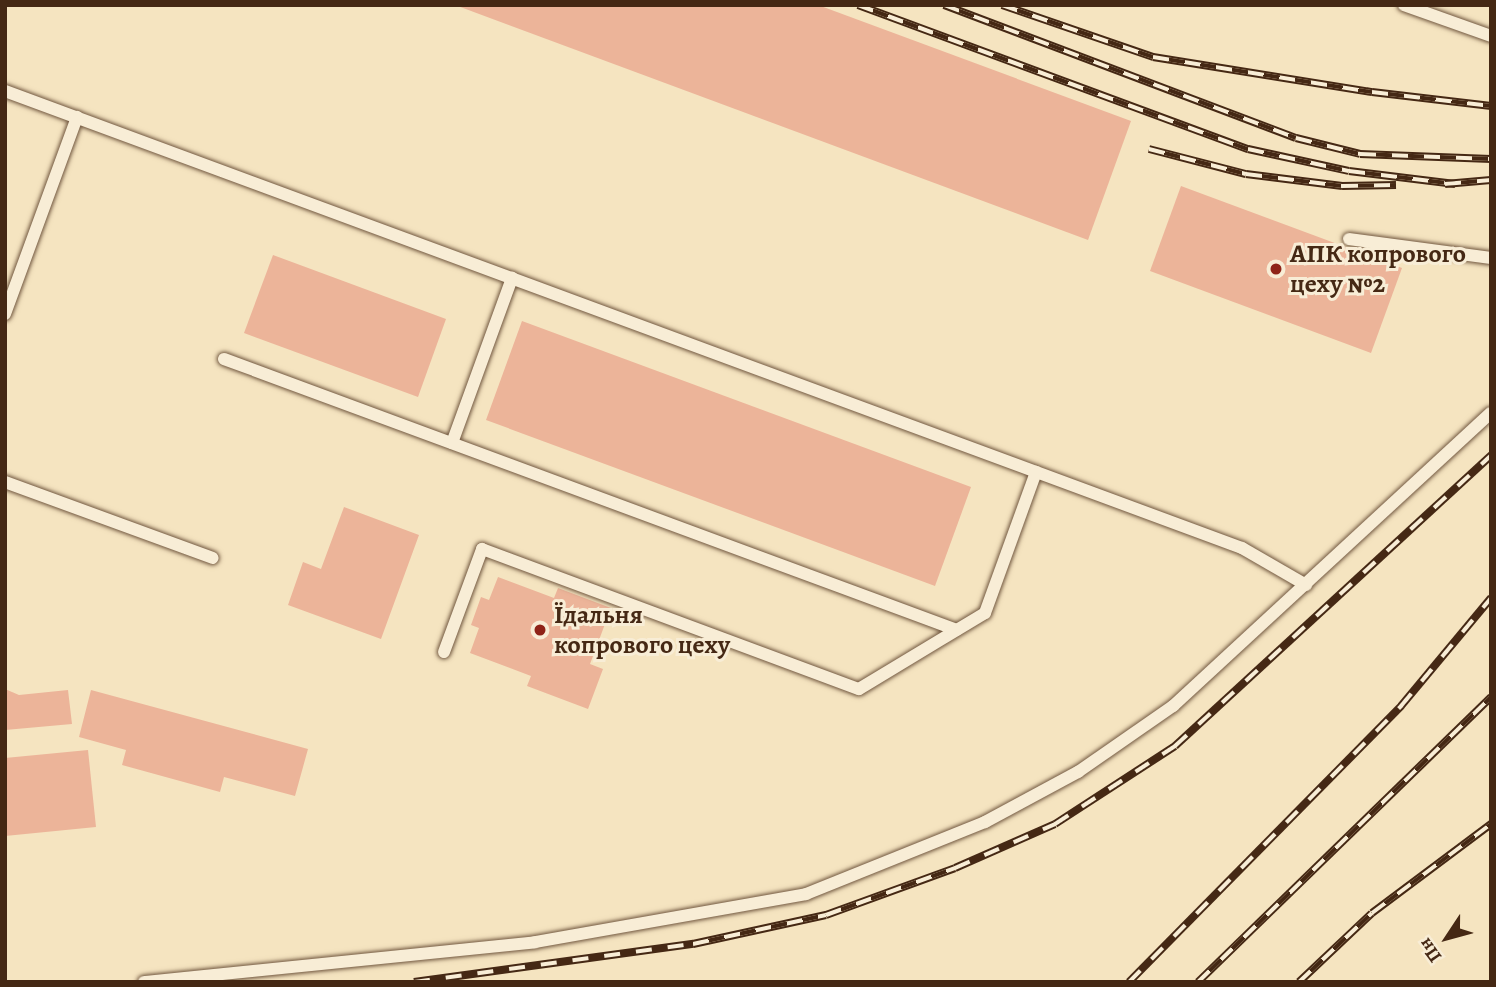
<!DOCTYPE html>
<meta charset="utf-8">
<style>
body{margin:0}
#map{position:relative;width:1496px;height:987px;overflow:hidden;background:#f5e4c0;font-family:Alegreya,serif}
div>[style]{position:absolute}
.building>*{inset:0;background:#ecb499}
.roads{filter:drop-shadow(0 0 2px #71573f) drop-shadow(0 0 2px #71573f)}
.lane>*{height:12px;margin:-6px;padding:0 6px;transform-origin:6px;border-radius:6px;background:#f8edd6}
.rail>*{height:8px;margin-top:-4px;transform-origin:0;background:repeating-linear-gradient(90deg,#f8edd6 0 16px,#452814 0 32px);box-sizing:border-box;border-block:2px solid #452814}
.dots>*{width:19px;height:19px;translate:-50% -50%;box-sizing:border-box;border:4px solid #f8edd6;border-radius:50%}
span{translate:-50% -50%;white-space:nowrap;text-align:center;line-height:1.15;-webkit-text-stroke:6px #f8edd6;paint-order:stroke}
.poi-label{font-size:26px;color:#452814;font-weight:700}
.left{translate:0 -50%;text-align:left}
.frame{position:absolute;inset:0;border:7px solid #452814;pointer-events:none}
.north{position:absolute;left:1412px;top:903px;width:70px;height:70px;-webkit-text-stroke:5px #f8edd6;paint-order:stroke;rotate:234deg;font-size:19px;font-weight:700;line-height:28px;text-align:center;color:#452814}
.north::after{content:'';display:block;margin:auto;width:24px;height:32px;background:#452814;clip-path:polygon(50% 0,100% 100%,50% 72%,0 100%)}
</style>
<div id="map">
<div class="building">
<div style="clip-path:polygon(455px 5px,818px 5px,1131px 121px,1088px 240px)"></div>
<div style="clip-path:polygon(1181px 186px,1402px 268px,1371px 353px,1150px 271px)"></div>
<div style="clip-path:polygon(273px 255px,446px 319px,418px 397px,244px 333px)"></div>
<div style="clip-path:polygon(522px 321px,971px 487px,935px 586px,486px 420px)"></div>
<div style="clip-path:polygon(344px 507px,419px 535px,381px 639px,288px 605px,303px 562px,321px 569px)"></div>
<div style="clip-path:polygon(498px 577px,554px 598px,558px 588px,611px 608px,590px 664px,603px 669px,588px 709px,527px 686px,531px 676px,470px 653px,479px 628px,471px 625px,481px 597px,489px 600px)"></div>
<div style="clip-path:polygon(5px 689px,19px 695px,68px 690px,72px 724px,5px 730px)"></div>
<div style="clip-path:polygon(91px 690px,308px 749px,295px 796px,224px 777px,220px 792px,122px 765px,126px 750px,79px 737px)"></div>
<div style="clip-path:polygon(88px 750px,96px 827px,5px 836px,5px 758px)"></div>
</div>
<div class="roads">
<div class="lane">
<div style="left:1404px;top:5px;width:92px;rotate:19.6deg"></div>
<div style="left:5px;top:91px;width:1319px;rotate:20.28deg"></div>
<div style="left:1242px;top:548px;width:74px;rotate:30deg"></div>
<div style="left:1349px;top:239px;width:143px;rotate:7.6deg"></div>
<div style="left:5px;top:314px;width:210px;rotate:-69.9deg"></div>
<div style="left:224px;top:359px;width:781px;rotate:20.29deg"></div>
<div style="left:452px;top:443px;width:176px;rotate:-70deg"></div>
<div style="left:5px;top:482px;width:221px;rotate:20.1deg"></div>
<div style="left:444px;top:652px;width:110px;rotate:-69.7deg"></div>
<div style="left:482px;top:549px;width:402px;rotate:20.4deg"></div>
<div style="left:859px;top:689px;width:147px;rotate:-31.1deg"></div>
<div style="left:985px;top:613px;width:150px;rotate:-70.1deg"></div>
<div style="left:144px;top:982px;width:393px;rotate:-5.8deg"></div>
<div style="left:535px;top:942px;width:275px;rotate:-10deg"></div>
<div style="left:806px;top:894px;width:193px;rotate:-21.9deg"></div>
<div style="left:985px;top:822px;width:106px;rotate:-28.3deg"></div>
<div style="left:1078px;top:772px;width:116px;rotate:-34.8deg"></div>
<div style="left:1173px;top:706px;width:432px;rotate:-42.7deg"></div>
</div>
</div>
<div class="rail">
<div style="left:858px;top:5px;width:416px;rotate:20.3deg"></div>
<div style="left:1248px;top:149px;width:103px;rotate:12.3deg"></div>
<div style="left:1349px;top:171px;width:107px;rotate:7deg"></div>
<div style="left:944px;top:5px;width:376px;rotate:20.7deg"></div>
<div style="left:1296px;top:138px;width:66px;rotate:14deg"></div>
<div style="left:1360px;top:154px;width:131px;rotate:2.2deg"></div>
<div style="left:1002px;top:5px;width:160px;rotate:19deg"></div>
<div style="left:1153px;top:57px;width:222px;rotate:9.1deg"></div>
<div style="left:1372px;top:92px;width:120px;rotate:6.7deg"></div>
<div style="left:1149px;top:149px;width:100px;rotate:14.5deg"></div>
<div style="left:1246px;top:174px;width:97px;rotate:7.1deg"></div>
<div style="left:1342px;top:186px;width:54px;rotate:-1.1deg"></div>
<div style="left:1445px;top:184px;width:46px;rotate:-5deg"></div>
<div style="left:414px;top:982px;width:282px;rotate:-7.8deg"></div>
<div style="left:693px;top:944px;width:136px;rotate:-12.3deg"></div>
<div style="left:826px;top:915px;width:137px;rotate:-20deg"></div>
<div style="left:955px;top:868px;width:109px;rotate:-23.7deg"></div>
<div style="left:1055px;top:824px;width:143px;rotate:-33deg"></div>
<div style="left:1175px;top:746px;width:430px;rotate:-42.6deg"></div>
<div style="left:1129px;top:982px;width:388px;rotate:-45.4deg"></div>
<div style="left:1401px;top:706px;width:141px;rotate:-50.2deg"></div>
<div style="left:1198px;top:982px;width:409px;rotate:-44.2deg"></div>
<div style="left:1299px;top:982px;width:100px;rotate:-43.4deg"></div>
<div style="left:1372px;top:913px;width:149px;rotate:-36.8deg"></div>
</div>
<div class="dots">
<div style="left:1276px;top:269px;background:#8f2418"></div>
<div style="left:540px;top:630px;background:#8f2418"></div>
</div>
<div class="poi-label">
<span class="left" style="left:1290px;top:269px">АПК копрового<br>цеху №2</span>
<span class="left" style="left:554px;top:630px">Їдальня<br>копрового цеху</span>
</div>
<div class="frame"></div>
<div class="north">Пн</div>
</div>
